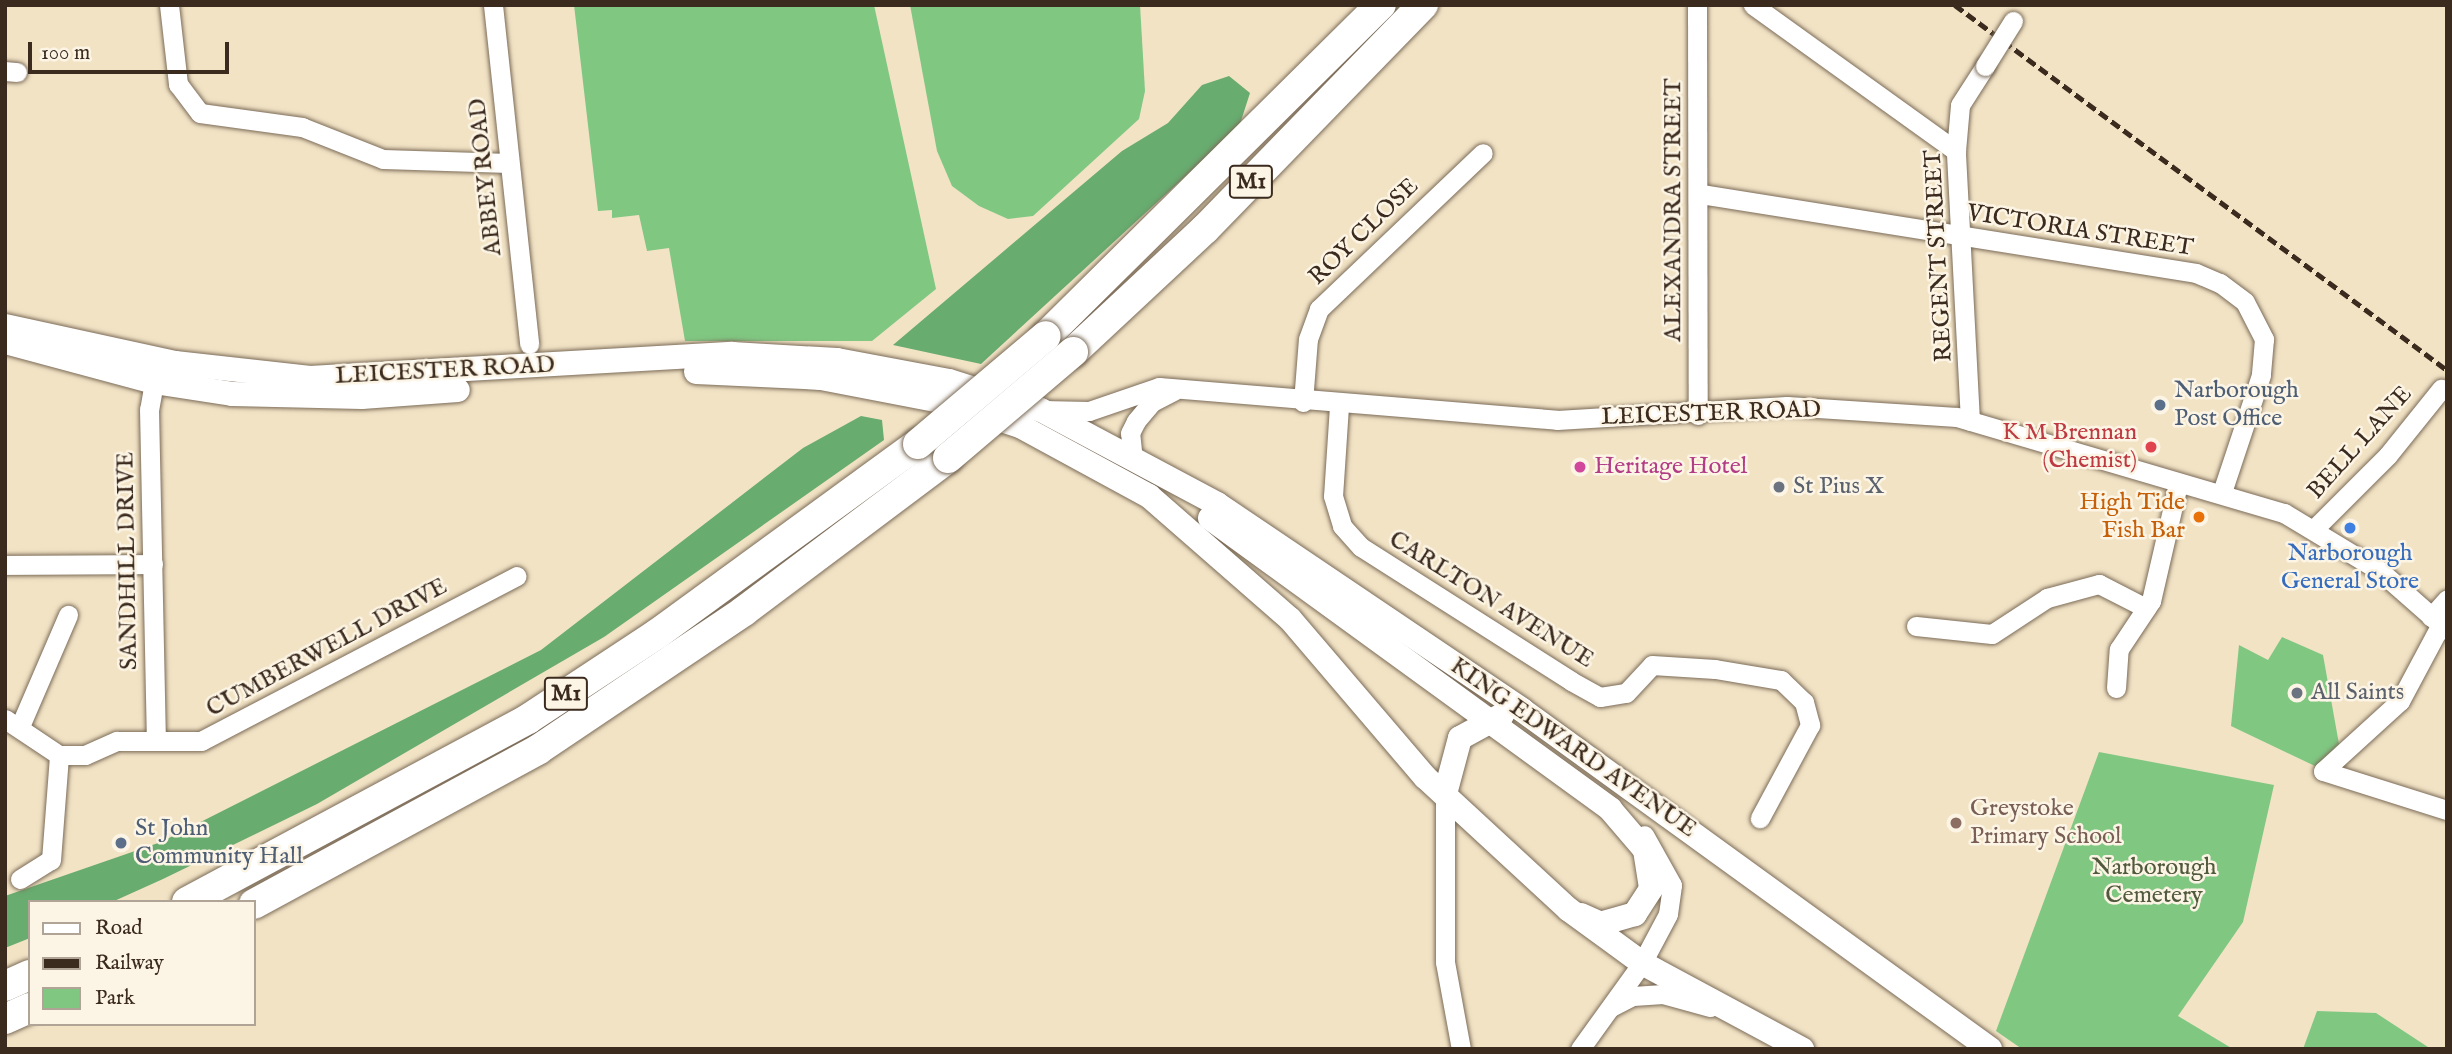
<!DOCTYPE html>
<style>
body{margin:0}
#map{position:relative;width:2452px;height:1054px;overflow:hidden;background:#f2e3c5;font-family:"IM FELL English",serif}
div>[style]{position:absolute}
.green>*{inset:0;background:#80c782}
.forest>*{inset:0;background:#68ac70}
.roads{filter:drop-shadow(0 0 2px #7b6b58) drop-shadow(0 0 2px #7b6b58)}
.minor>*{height:19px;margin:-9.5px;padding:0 9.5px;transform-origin:9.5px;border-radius:9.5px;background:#fff}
.major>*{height:24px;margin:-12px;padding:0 12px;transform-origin:12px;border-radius:12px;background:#fff}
.highway>*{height:30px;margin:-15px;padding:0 15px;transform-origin:15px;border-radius:15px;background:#fff}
.rail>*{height:4.5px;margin-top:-2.25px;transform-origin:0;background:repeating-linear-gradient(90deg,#3b2a1e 0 10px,transparent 0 15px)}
.bridges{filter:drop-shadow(0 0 2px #7b6b58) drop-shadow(0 0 2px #7b6b58)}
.minor-bridge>*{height:19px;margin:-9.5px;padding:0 9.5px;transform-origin:9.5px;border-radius:9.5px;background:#fff}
.highway-bridge>*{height:30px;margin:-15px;padding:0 15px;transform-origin:15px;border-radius:15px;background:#fff}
.dots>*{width:19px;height:19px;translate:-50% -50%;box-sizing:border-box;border:4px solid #fcf5e5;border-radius:50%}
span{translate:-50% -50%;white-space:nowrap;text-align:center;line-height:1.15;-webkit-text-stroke:5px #fcf5e5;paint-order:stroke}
.shield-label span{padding:2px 5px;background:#fcf5e5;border:2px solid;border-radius:5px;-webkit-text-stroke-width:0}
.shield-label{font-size:23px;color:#3b2a1e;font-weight:700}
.street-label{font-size:24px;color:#3b2a1e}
.service-label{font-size:24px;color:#4e5e75}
.left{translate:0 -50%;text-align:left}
.health-label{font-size:24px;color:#be3a42}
.right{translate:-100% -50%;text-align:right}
.hotel-label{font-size:24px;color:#b23c85}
.worship-label{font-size:24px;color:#5b616d}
.food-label{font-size:24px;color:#c56008}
.shop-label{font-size:24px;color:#366cbe}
.education-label{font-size:24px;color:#785e54}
.park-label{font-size:24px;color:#50593c}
.frame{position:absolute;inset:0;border:7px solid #3b2a1e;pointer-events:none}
.legend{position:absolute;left:28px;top:900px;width:228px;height:126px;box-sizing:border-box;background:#fcf5e5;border:2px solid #afa495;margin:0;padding:9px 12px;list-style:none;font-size:21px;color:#3b2a1e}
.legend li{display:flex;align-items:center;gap:14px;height:35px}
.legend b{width:35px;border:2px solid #afa495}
.scale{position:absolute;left:28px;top:42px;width:201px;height:32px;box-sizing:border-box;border:4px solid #3b2a1e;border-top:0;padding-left:9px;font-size:21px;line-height:24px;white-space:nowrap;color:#3b2a1e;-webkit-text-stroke:5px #fcf5e5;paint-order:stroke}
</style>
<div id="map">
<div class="green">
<div style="clip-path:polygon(574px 5px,874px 5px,936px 289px,872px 341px,685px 341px,669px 248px,647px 251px,639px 215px,612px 218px,612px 210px,598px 211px)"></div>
<div style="clip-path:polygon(910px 5px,1140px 5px,1145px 91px,1139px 119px,1033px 216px,1008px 219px,979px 206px,952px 186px,937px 151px)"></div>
<div style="clip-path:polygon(2282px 637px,2323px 655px,2339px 744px,2317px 767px,2231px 726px,2239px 645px,2268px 660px)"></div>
<div style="clip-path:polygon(2099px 752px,2274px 785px,2243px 922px,2178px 1016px,2233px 1049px,2022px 1049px,1996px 1031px)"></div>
<div style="clip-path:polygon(2317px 1011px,2376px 1013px,2431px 1049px,2303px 1049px)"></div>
</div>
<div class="forest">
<div style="clip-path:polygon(1229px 76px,1250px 93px,1239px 127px,981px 364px,893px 345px,1122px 151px,1168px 123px,1202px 85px)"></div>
<div style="clip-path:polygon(861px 416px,882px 420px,884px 440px,604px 637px,317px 804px,163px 879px,112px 902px,30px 902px,30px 938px,5px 948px,5px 896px,161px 842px,541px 650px,803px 448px)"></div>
</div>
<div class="roads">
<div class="minor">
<div style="left:169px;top:5px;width:80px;rotate:83.5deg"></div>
<div style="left:178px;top:84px;width:36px;rotate:53deg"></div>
<div style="left:200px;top:113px;width:103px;rotate:7.8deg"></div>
<div style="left:302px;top:127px;width:87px;rotate:21.6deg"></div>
<div style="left:383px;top:159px;width:126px;rotate:1.8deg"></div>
<div style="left:493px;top:5px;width:341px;rotate:83.9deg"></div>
<div style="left:1697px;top:5px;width:410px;rotate:89.9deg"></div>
<div style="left:1753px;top:5px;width:250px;rotate:35.7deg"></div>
<div style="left:5px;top:71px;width:12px;rotate:5deg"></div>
<div style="left:1701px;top:194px;width:501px;rotate:9.07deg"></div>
<div style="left:2196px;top:273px;width:26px;rotate:23deg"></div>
<div style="left:2220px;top:283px;width:31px;rotate:37deg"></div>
<div style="left:2245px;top:302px;width:42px;rotate:62.8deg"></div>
<div style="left:2264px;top:339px;width:36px;rotate:95deg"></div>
<div style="left:2261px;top:375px;width:123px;rotate:108.4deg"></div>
<div style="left:154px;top:382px;width:27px;rotate:100deg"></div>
<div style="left:149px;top:409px;width:331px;rotate:88.8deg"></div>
<div style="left:1303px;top:402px;width:63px;rotate:-85.5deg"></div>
<div style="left:1308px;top:339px;width:32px;rotate:-70deg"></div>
<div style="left:1319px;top:309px;width:226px;rotate:-43.6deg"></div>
<div style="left:1339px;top:406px;width:90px;rotate:93.8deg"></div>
<div style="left:1333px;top:496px;width:31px;rotate:73deg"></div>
<div style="left:1342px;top:526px;width:28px;rotate:48deg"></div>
<div style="left:1361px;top:547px;width:249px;rotate:32.5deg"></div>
<div style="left:1571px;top:681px;width:33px;rotate:29deg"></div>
<div style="left:1600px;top:697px;width:26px;rotate:-9deg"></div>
<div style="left:1626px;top:693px;width:38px;rotate:-47deg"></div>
<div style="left:1652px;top:665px;width:63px;rotate:3.6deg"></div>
<div style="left:1715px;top:669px;width:67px;rotate:9.5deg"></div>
<div style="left:1781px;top:680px;width:32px;rotate:44deg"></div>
<div style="left:1804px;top:702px;width:24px;rotate:75deg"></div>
<div style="left:1810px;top:725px;width:106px;rotate:118.3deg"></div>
<div style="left:1042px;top:410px;width:47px;rotate:1.2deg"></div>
<div style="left:1089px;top:411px;width:74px;rotate:-18.9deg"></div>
<div style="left:1159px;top:387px;width:399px;rotate:4.7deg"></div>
<div style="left:1557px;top:420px;width:230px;rotate:-3.5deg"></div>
<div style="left:1787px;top:406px;width:170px;rotate:3.7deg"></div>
<div style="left:1957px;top:417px;width:341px;rotate:16.4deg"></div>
<div style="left:2284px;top:513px;width:112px;rotate:31.1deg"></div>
<div style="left:2380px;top:571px;width:89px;rotate:41.4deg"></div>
<div style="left:1970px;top:421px;width:270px;rotate:-93deg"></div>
<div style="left:1956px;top:151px;width:46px;rotate:-85deg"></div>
<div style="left:1960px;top:105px;width:46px;rotate:-57.3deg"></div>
<div style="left:1133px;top:460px;width:27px;rotate:-96deg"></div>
<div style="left:1130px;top:433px;width:13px;rotate:-63deg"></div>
<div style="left:1136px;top:421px;width:25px;rotate:-50deg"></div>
<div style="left:1152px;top:402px;width:25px;rotate:-27deg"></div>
<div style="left:2315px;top:528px;width:103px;rotate:-45deg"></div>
<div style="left:2388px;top:455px;width:85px;rotate:-51.2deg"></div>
<div style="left:5px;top:565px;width:148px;rotate:-0.4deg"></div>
<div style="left:2431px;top:617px;width:24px;rotate:-48deg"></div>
<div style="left:1916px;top:626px;width:76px;rotate:6deg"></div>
<div style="left:1992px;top:634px;width:66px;rotate:-33.2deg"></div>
<div style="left:2047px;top:598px;width:54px;rotate:-15.1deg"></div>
<div style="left:2099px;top:584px;width:53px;rotate:27.1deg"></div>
<div style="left:2116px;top:688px;width:39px;rotate:-86deg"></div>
<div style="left:2119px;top:649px;width:58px;rotate:-56.3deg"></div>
<div style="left:2151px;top:601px;width:120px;rotate:-77deg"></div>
<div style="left:5px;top:719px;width:65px;rotate:33.7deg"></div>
<div style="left:59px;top:755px;width:26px"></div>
<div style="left:85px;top:755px;width:35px;rotate:-24deg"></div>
<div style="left:117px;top:741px;width:84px"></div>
<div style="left:201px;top:741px;width:356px;rotate:-27.6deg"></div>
<div style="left:21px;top:724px;width:119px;rotate:-66.7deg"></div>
<div style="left:2323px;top:771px;width:104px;rotate:-42.3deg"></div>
<div style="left:2400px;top:701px;width:85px;rotate:-61.9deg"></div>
<div style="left:2323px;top:771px;width:130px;rotate:17.5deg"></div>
<div style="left:1445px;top:794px;width:168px;rotate:90deg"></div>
<div style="left:1445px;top:962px;width:88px;rotate:79.6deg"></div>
<div style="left:20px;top:879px;width:36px;rotate:-32deg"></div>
<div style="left:51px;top:860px;width:105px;rotate:-85.6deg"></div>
<div style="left:1611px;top:1007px;width:25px;rotate:-27deg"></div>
<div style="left:1633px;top:996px;width:30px;rotate:-4deg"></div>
<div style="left:1663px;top:994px;width:49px;rotate:15.5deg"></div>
<div style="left:1580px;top:1049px;width:106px;rotate:-54.2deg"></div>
<div style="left:1642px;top:963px;width:55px;rotate:-62deg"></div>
<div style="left:1668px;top:914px;width:29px;rotate:-82deg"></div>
<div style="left:1672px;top:885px;width:57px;rotate:-119.2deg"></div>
</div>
<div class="major">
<div style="left:5px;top:326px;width:174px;rotate:12.3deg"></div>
<div style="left:175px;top:363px;width:136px;rotate:6.3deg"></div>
<div style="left:310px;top:378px;width:423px;rotate:-3.3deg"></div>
<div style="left:732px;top:354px;width:105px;rotate:3.3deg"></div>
<div style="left:837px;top:360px;width:114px;rotate:10.6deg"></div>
<div style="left:949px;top:381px;width:96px;rotate:17.5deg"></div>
<div style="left:1041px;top:410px;width:200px;rotate:28.1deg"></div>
<div style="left:1217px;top:504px;width:368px;rotate:34deg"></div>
<div style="left:1522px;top:710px;width:578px;rotate:35.92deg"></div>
<div style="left:5px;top:342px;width:154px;rotate:15deg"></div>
<div style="left:154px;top:382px;width:79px;rotate:8.7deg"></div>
<div style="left:232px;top:394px;width:130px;rotate:1.3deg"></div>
<div style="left:362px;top:397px;width:96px;rotate:-4.2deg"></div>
<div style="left:696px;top:372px;width:125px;rotate:2.7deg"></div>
<div style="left:821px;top:378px;width:127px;rotate:10.9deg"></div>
<div style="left:946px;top:402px;width:78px;rotate:18deg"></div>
<div style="left:1020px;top:426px;width:147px;rotate:28.5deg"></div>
<div style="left:1149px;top:496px;width:187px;rotate:41.1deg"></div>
<div style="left:1290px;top:619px;width:208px;rotate:49.5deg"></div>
<div style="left:1425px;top:777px;width:195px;rotate:42.7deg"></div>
<div style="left:1568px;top:909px;width:92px;rotate:36.1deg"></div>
<div style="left:1642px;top:963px;width:182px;rotate:28.3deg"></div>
<div style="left:1210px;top:518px;width:495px;rotate:36deg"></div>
<div style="left:1610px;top:809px;width:54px;rotate:49.5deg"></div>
<div style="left:1645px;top:850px;width:39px;rotate:81deg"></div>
<div style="left:1651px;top:889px;width:30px;rotate:123deg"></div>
<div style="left:1635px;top:914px;width:35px;rotate:164deg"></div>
<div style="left:1601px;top:924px;width:22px;rotate:-156deg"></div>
<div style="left:1445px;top:794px;width:58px;rotate:-75deg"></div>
<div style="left:1460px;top:738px;width:48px;rotate:-28.7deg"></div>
</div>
<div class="highway">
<div style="left:1046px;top:336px;width:471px;rotate:-44.7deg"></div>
<div style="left:1073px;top:352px;width:180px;rotate:-43deg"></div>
<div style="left:1205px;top:229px;width:313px;rotate:-45.8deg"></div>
<div style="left:187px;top:902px;width:387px;rotate:-28.2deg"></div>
<div style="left:528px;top:719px;width:154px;rotate:-33.4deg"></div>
<div style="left:657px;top:634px;width:323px;rotate:-36.1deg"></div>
<div style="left:254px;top:904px;width:324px;rotate:-28.5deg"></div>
<div style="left:539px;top:749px;width:247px;rotate:-33.9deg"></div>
<div style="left:744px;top:611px;width:255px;rotate:-36.9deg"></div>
<div style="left:5px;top:986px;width:27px;rotate:-24deg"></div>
<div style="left:5px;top:1019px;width:27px;rotate:-24deg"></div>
</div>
</div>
<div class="rail">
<div style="left:1955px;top:5px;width:613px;rotate:36.57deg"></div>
</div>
<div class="bridges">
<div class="minor-bridge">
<div style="left:1985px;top:66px;width:53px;rotate:-58.1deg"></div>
</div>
<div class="highway-bridge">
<div style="left:918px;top:444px;width:167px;rotate:-40.2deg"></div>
<div style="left:948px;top:458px;width:164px;rotate:-40.3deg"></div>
</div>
</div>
<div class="dots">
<div style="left:2160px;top:405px;background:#5c6f8a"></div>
<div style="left:2151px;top:447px;background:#e0444e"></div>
<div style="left:1580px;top:467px;background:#d1479c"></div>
<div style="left:1779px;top:487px;background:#6b7280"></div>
<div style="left:2199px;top:517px;background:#e8710a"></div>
<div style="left:2350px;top:528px;background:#3f7fe0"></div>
<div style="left:2297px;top:693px;background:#6b7280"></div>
<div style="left:1956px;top:823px;background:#8d6e63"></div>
<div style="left:121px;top:843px;background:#5c6f8a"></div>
</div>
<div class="shield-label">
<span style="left:1251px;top:182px">M1</span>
<span style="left:566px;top:694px">M1</span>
</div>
<div class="street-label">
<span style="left:486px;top:177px;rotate:-96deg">ABBEY ROAD</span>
<span style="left:1674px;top:210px;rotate:-90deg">ALEXANDRA STREET</span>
<span style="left:2080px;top:231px;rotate:9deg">VICTORIA STREET</span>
<span style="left:1364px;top:232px;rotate:-44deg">ROY CLOSE</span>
<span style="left:1939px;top:256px;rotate:-93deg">REGENT STREET</span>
<span style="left:445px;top:371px;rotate:-3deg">LEICESTER ROAD</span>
<span style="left:1711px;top:414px;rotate:-2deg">LEICESTER ROAD</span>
<span style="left:2360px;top:443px;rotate:-48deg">BELL LANE</span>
<span style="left:128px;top:561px;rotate:-91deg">SANDHILL DRIVE</span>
<span style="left:1491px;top:600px;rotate:32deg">CARLTON AVENUE</span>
<span style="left:327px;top:648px;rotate:-28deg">CUMBERWELL DRIVE</span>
<span style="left:1573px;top:748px;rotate:35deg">KING EDWARD AVENUE</span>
</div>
<div class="service-label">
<span class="left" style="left:2174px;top:405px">Narborough<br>Post Office</span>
<span class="left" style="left:135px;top:843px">St John<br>Community Hall</span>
</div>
<div class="health-label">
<span class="right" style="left:2137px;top:447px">K M Brennan<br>(Chemist)</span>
</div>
<div class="hotel-label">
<span class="left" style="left:1594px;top:467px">Heritage Hotel</span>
</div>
<div class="worship-label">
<span class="left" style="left:1793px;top:487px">St Pius X</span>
<span class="left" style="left:2311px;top:693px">All Saints</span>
</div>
<div class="food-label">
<span class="right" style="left:2185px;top:517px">High Tide<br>Fish Bar</span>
</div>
<div class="shop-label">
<span style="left:2350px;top:568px">Narborough<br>General Store</span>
</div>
<div class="education-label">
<span class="left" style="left:1970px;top:823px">Greystoke<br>Primary School</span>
</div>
<div class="park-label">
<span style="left:2154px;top:882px">Narborough<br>Cemetery</span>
</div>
<div class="frame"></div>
<ul class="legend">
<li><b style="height:9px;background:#fff"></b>Road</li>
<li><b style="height:9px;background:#3b2a1e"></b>Railway</li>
<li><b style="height:19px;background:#80c782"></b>Park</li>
</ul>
<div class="scale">100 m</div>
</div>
